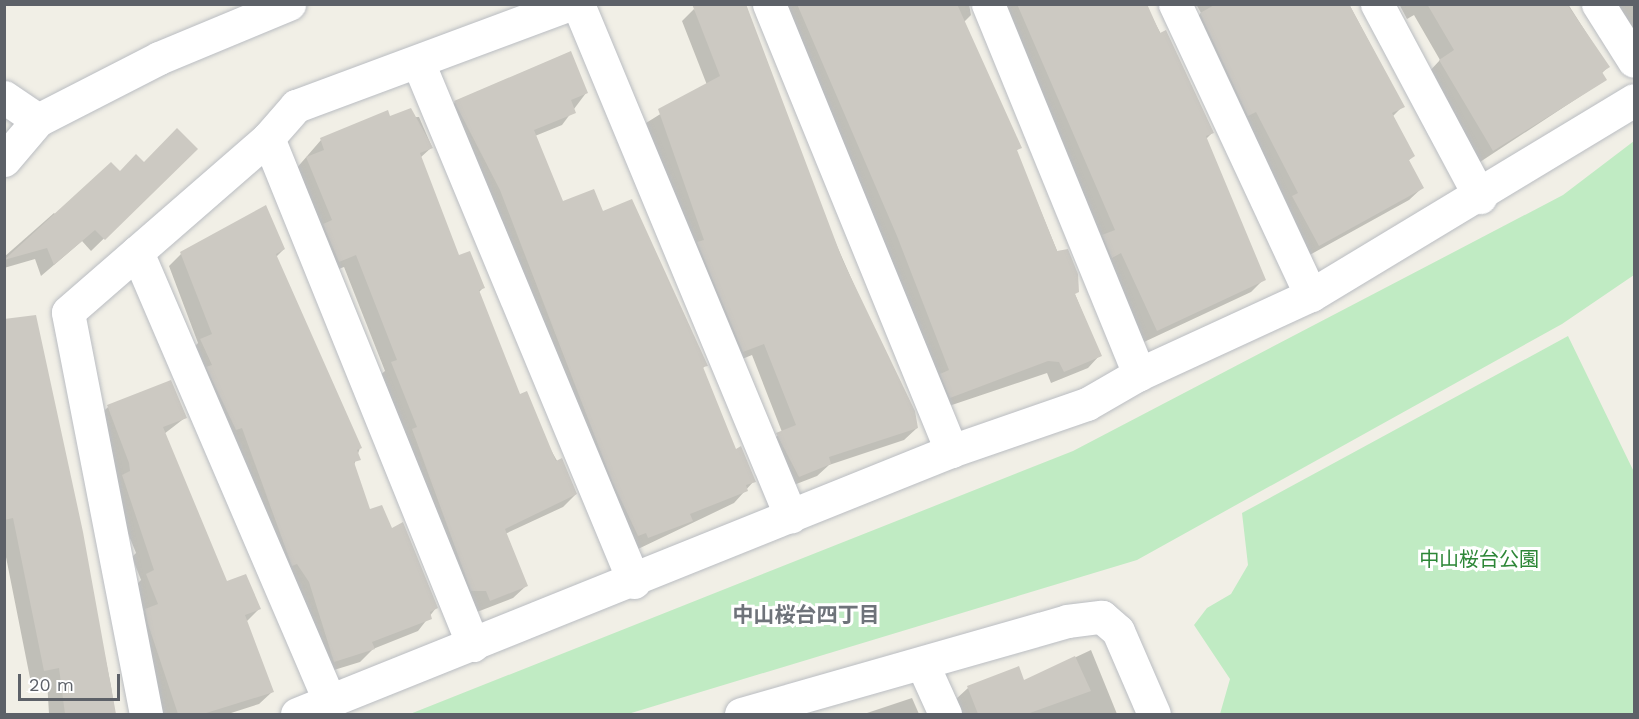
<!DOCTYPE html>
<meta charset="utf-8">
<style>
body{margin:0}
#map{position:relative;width:1639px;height:719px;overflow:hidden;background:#f1efe6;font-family:"Work Sans","Noto Sans JP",sans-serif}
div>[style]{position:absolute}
.green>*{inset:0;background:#c0ebc3}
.shadow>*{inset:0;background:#0003}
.building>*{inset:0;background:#ccc9c2}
.roads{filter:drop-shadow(0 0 2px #babdc2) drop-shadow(0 0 2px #babdc2)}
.street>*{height:33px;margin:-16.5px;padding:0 16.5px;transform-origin:16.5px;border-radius:16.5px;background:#fff}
.secondary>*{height:33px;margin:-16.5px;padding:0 16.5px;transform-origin:16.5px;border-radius:16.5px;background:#fff}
span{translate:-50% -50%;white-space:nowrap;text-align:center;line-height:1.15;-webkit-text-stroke:6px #fff;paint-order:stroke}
.park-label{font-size:20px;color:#2d8737}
.neighbourhood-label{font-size:21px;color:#6e737a;font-weight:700}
.frame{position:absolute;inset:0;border:6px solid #5d6168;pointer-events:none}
.scale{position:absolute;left:18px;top:674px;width:102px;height:27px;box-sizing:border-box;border:3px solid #5d6168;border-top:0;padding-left:8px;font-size:18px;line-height:21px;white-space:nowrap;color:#5d6168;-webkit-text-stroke:4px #fff;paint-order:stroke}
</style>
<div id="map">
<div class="green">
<div style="clip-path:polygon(1634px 141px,1634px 275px,1562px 324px,1137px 560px,628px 714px,410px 714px,1073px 451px,1563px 195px)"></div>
<div style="clip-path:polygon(1568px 336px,1634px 472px,1634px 714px,1220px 714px,1230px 679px,1194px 625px,1207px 608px,1231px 594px,1248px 565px,1242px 513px)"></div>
</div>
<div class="shadow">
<div style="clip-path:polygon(779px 4px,969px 4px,971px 15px,963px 23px,1020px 147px,1016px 151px,1100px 355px,1088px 368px,1051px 383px,1047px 373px,937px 410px)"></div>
<div style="clip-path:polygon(989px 4px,1145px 4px,1213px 132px,1206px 139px,1264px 279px,1251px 292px,1144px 342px)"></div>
<div style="clip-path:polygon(1196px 4px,1349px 4px,1403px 106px,1393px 116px,1413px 156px,1408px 161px,1422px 188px,1409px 200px,1306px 257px,1188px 26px,1201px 13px)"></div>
<div style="clip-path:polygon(1399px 4px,1568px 4px,1608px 67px,1601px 74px,1605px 80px,1480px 162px,1427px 74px,1440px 60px,1414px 15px,1407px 19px)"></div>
<div style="clip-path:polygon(1616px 4px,1634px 4px,1634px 31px)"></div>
<div style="clip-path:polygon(694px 9px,815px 196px,917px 428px,904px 440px,829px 465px,817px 476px,786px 488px,765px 446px,782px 432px,752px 355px,730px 364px,646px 123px,707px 85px,682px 21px)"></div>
<div style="clip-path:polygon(586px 93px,562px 125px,535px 136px,562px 203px,602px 213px,706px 365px,702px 369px,735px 451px,754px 481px,734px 503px,636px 550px,443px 115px,455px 102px)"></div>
<div style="clip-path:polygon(419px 117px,432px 147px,420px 158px,459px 257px,483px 288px,478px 293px,520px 396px,576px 494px,563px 507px,505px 534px,526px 586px,513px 598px,477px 612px,379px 376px,385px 371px,344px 267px,326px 274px,295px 170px,321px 140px,389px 118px)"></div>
<div style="clip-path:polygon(196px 149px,91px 251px,82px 241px,41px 276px,35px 259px,4px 268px,4px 257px,54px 213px,58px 217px,120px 173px)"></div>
<div style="clip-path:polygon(284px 249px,276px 257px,360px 448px,354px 465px,369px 510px,391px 530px,436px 608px,418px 631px,373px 649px,360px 662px,321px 674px,189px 353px,198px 343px,169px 266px,181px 254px)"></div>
<div style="clip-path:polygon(35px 317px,111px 686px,115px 714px,49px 714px,47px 680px,31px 683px,4px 547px,4px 321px)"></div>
<div style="clip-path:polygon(108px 407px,186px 417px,164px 434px,226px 583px,259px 609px,246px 622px,272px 692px,259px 704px,228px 714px,162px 714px,133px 623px,144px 612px,134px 587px,141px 580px,132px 557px,136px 553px,110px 489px,117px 476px,96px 419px)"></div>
<div style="clip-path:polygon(1091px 650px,1117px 714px,962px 714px,955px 700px,968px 688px,1018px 668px,1023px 682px)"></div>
<div style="clip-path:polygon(912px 698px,919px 714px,864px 714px)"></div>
</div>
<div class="building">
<div style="clip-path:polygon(692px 4px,746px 4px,843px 261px,915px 411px,918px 428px,829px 457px,831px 464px,799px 477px,776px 433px,796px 425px,764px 344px,743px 352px,697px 242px,704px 240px,658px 109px,720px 76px)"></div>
<div style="clip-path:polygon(797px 4px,957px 4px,1022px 148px,1017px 150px,1057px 251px,1068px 249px,1078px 274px,1079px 292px,1075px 294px,1102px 356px,1064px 372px,1059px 362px,1048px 361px,950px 398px,940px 374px,949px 370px,897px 236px)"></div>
<div style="clip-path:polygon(1017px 4px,1147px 4px,1160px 33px,1166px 30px,1214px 133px,1206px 136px,1266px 280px,1157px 331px,1121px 253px,1112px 258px,1102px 235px,1115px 230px)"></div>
<div style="clip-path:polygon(1216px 4px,1349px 4px,1405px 107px,1392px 113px,1415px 156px,1409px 160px,1424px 188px,1319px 246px,1292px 196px,1298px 193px,1256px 112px,1248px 116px,1200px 13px)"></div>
<div style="clip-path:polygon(1427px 4px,1567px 4px,1610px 67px,1602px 72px,1607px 80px,1493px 151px,1439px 60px,1454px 50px)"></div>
<div style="clip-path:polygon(571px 51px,588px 93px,571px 100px,576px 113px,534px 130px,563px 201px,594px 189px,603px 211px,632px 199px,708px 366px,703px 367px,736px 449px,741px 446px,756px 482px,746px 485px,748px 491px,690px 514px,693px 521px,648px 538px,646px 533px,638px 536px,612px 481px,500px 190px,454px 101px)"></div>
<div style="clip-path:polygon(411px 108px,433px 148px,420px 153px,459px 255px,470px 251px,485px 288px,479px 290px,520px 394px,527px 391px,556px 461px,562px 458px,577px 494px,505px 529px,528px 586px,490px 601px,486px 591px,471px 591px,412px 429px,417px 427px,391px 362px,397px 360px,356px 255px,339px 262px,323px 224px,332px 220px,306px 157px,324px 150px,320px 138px,388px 110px,390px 116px)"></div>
<div style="clip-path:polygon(177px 128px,198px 149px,105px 240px,95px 230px,54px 265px,47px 248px,4px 260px,111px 162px,120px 171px,136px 154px,144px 162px)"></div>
<div style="clip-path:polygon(266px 205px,285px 249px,276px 254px,362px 448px,357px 450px,361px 460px,354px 462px,370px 509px,382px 505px,392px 528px,403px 522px,438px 608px,430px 612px,432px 619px,372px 642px,375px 649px,334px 662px,309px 582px,297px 564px,292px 566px,242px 428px,236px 430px,206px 367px,212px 365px,200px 339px,212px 334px,180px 252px)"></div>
<div style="clip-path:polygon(36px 315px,83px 532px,116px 714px,65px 714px,59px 668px,44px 671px,13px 518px,4px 520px,4px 319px)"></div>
<div style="clip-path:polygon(171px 380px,187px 418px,163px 427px,227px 581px,246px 574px,261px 609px,245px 615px,274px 692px,203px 714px,178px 714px,148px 624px,145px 609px,158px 604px,146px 574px,154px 570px,122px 475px,130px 471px,129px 463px,107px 405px)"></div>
<div style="clip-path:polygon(1075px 656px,1091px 691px,1027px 714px,978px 714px,967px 686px,1019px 666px,1024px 680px)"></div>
</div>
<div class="roads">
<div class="street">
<div style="left:578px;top:4px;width:555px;rotate:67.45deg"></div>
<div style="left:769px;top:4px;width:483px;rotate:67.8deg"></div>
<div style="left:988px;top:4px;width:400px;rotate:67.8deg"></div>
<div style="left:1175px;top:4px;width:321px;rotate:65deg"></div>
<div style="left:1377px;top:4px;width:219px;rotate:61.9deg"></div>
<div style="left:1598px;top:4px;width:67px;rotate:57.7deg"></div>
<div style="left:418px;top:62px;width:563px;rotate:67.44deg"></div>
<div style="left:4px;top:97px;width:41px;rotate:34.1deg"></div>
<div style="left:268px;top:138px;width:547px;rotate:67.98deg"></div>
<div style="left:137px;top:252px;width:488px;rotate:66.8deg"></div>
<div style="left:922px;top:663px;width:56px;rotate:65.7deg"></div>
<div style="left:146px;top:714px;width:409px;rotate:-101deg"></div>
<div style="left:68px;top:312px;width:265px;rotate:-41deg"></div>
<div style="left:268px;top:138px;width:43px;rotate:-48.8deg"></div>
<div style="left:296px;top:106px;width:293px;rotate:-20.4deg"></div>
<div style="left:297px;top:714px;width:705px;rotate:-21.91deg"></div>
<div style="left:951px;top:451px;width:144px;rotate:-19.1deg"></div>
<div style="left:1087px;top:404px;width:60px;rotate:-30deg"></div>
<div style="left:1139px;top:374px;width:189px;rotate:-24.7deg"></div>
<div style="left:1311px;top:295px;width:377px;rotate:-31.1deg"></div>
<div style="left:741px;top:714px;width:339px;rotate:-15.9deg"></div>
<div style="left:1067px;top:621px;width:35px;rotate:-7deg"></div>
<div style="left:1102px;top:617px;width:21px;rotate:41deg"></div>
<div style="left:1118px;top:631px;width:90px;rotate:66.6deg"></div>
</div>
<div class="secondary">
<div style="left:4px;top:160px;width:52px;rotate:-49.6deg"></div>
<div style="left:38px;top:120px;width:136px;rotate:-27.1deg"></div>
<div style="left:159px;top:58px;width:141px;rotate:-22.6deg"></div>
</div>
</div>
<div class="park-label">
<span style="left:1479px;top:559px">中山桜台公園</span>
</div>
<div class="neighbourhood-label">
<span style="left:806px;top:615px">中山桜台四丁目</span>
</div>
<div class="frame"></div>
<div class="scale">20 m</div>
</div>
